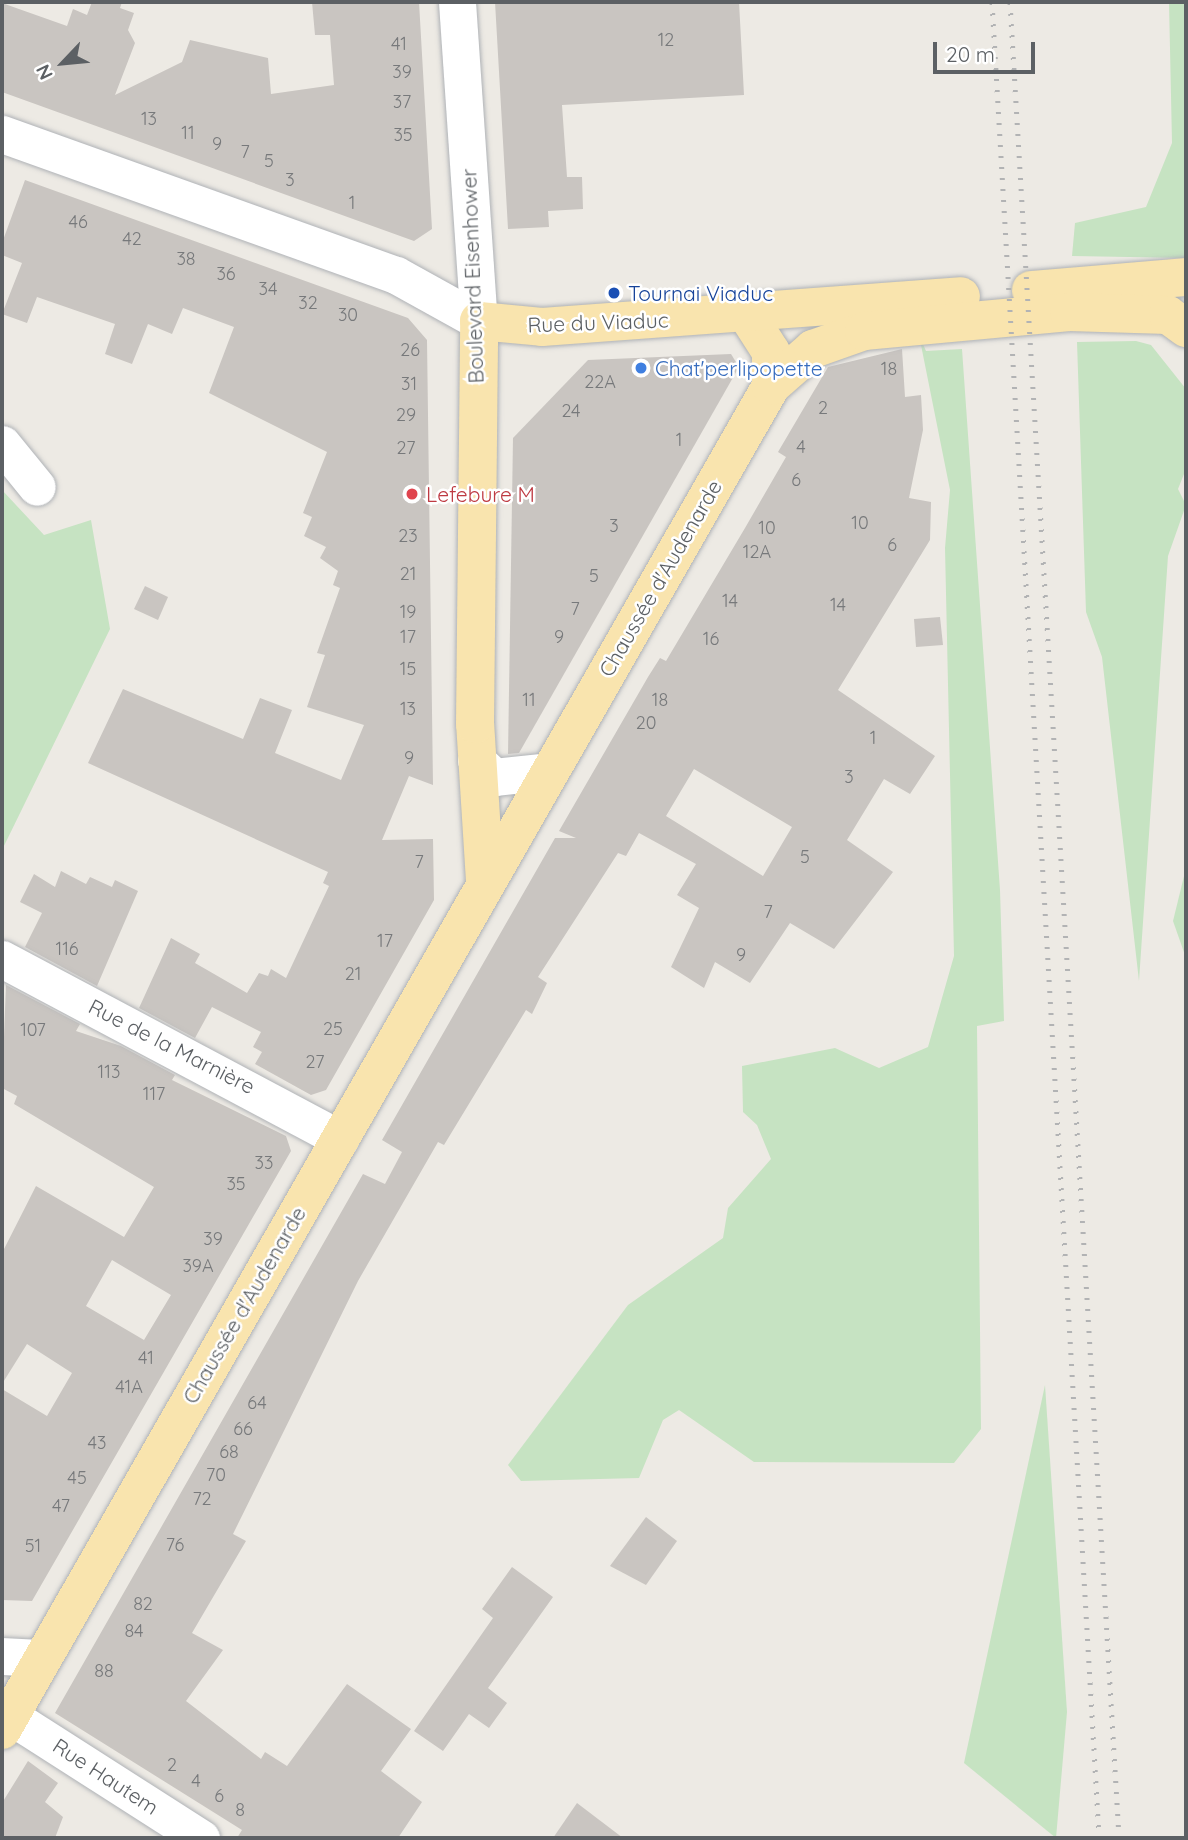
<!DOCTYPE html>
<meta charset="utf-8">
<style>
body{margin:0}
#map{position:relative;width:1188px;height:1840px;overflow:hidden;background:#edeae4;font-family:Quicksand,sans-serif}
div>[style]{position:absolute}
.green>*{inset:0;background:#c6e3c2}
.building>*{inset:0;background:#c9c5c1}
.roads{filter:drop-shadow(0 0 2px #afb2b6) drop-shadow(0 0 2px #afb2b6)}
.minor>*{height:37px;margin:-18.5px;padding:0 18.5px;transform-origin:18.5px;border-radius:18.5px;background:#fff}
.major>*{height:38px;margin:-19px;padding:0 19px;transform-origin:19px;border-radius:19px;background:#f9e4ae}
.rail>*{height:5px;margin-top:-2.5px;transform-origin:0;background:repeating-linear-gradient(90deg,#b2b3b4 0 2px,transparent 0 11px)}
.dots>*{width:19px;height:19px;translate:-50% -50%;box-sizing:border-box;border:4px solid #fff;border-radius:50%}
span{translate:-50% -50%;white-space:nowrap;text-align:center;line-height:1.15;-webkit-text-stroke:5px #fff;paint-order:stroke}
.number-label{font-size:18px;color:#77797b}
.number-label span{-webkit-text-stroke-width:0}
.street-label{font-size:21px;color:#5c6064}
.transit-label{font-size:21px;color:#164399}
.left{translate:0 -50%;text-align:left}
.shop-label{font-size:21px;color:#366cbe}
.health-label{font-size:21px;color:#be3a42}
.frame{position:absolute;inset:0;border:4px solid #5c6064;pointer-events:none}
.north{position:absolute;left:28px;top:28px;width:70px;height:70px;-webkit-text-stroke:5px #fff;paint-order:stroke;rotate:244deg;font-size:19px;font-weight:700;line-height:28px;text-align:center;color:#5c6064}
.north::after{content:'';display:block;margin:auto;width:24px;height:32px;background:#5c6064;clip-path:polygon(50% 0,100% 100%,50% 72%,0 100%)}
.scale{position:absolute;left:933px;top:42px;width:102px;height:32px;box-sizing:border-box;border:4px solid #5c6064;border-top:0;padding-left:9px;font-size:21px;line-height:24px;white-space:nowrap;color:#5c6064;-webkit-text-stroke:5px #fff;paint-order:stroke}
</style>
<div id="map">
<div class="green">
<div style="clip-path:polygon(1169px 2px,1186px 2px,1186px 258px,1072px 256px,1075px 223px,1146px 207px,1172px 143px)"></div>
<div style="clip-path:polygon(919px 335px,926px 351px,962px 349px,1000px 890px,1004px 1021px,977px 1026px,981px 1429px,954px 1463px,754px 1462px,679px 1410px,663px 1420px,639px 1478px,521px 1481px,508px 1465px,628px 1305px,723px 1238px,728px 1208px,771px 1159px,757px 1125px,743px 1112px,742px 1066px,835px 1048px,879px 1068px,928px 1047px,954px 956px,945px 548px,950px 490px)"></div>
<div style="clip-path:polygon(1136px 341px,1151px 345px,1186px 389px,1186px 469px,1178px 489px,1186px 505px,1168px 556px,1139px 981px,1102px 657px,1086px 612px,1077px 342px)"></div>
<div style="clip-path:polygon(2px 490px,44px 535px,91px 520px,110px 629px,2px 850px)"></div>
<div style="clip-path:polygon(1186px 868px,1186px 958px,1173px 921px)"></div>
<div style="clip-path:polygon(1045px 1385px,1067px 1712px,1056px 1838px,964px 1763px)"></div>
</div>
<div class="building">
<div style="clip-path:polygon(92px 2px,122px 2px,120px 8px,134px 13px,128px 30px,135px 43px,115px 95px,182px 62px,190px 40px,268px 58px,271px 94px,334px 85px,330px 35px,315px 35px,312px 2px,419px 2px,432px 229px,414px 241px,2px 92px,2px 3px,67px 26px,73px 9px,87px 15px)"></div>
<div style="clip-path:polygon(495px 2px,739px 2px,744px 95px,562px 105px,567px 177px,582px 177px,583px 209px,548px 211px,549px 227px,508px 229px)"></div>
<div style="clip-path:polygon(25px 180px,408px 318px,427px 340px,433px 785px,409px 776px,382px 840px,433px 839px,434px 900px,326px 1090px,311px 1095px,255px 1064px,262px 1052px,253px 1047px,261px 1032px,212px 1007px,195px 1038px,139px 1008px,171px 938px,200px 954px,195px 963px,247px 993px,259px 973px,268px 976px,271px 969px,286px 978px,329px 886px,323px 883px,328px 872px,88px 763px,123px 689px,243px 739px,260px 698px,292px 710px,275px 753px,341px 780px,364px 725px,307px 707px,325px 655px,317px 653px,340px 588px,333px 585px,338px 571px,320px 558px,326px 547px,304px 536px,312px 517px,303px 513px,327px 452px,209px 393px,234px 327px,183px 308px,172px 334px,148px 324px,132px 364px,105px 354px,115px 324px,37px 297px,27px 323px,2px 314px,22px 263px,2px 255px,2px 243px)"></div>
<div style="clip-path:polygon(evenodd,902px 349px,905px 397px,921px 395px,923px 430px,909px 498px,931px 502px,930px 540px,838px 690px,935px 756px,910px 794px,884px 779px,847px 840px,893px 872px,834px 949px,790px 923px,750px 983px,715px 962px,704px 988px,671px 967px,699px 908px,677px 895px,696px 864px,639px 833px,626px 856px,618px 853px,538px 977px,547px 983px,532px 1014px,526px 1010px,444px 1145px,438px 1142px,358px 1281px,233px 1534px,246px 1541px,192px 1633px,223px 1650px,186px 1701px,261px 1759px,265px 1752px,287px 1766px,347px 1684px,411px 1729px,381px 1771px,422px 1802px,398px 1838px,237px 1838px,242px 1830px,55px 1713px,363px 1174px,385px 1184px,402px 1152px,382px 1140px,555px 838px,576px 838px,559px 831px,648px 677px,660px 658px,666px 661px,745px 528px,786px 457px,778px 452px,828px 367px,902px 349px,694px 769px,792px 827px,763px 876px,666px 816px,694px 769px)"></div>
<div style="clip-path:polygon(731px 354px,739px 367px,519px 753px,508px 754px,513px 438px,588px 360px)"></div>
<div style="clip-path:polygon(145px 586px,168px 597px,158px 620px,134px 609px)"></div>
<div style="clip-path:polygon(940px 617px,943px 645px,916px 647px,914px 619px)"></div>
<div style="clip-path:polygon(61px 871px,86px 884px,90px 877px,112px 887px,115px 880px,138px 891px,97px 986px,25px 947px,42px 913px,20px 902px,34px 874px,55px 887px)"></div>
<div style="clip-path:polygon(evenodd,6px 985px,80px 1024px,76px 1031px,121px 1046px,175px 1075px,172px 1080px,286px 1136px,291px 1151px,32px 1601px,2px 1600px,2px 1389px,47px 1416px,72px 1373px,27px 1344px,2px 1384px,2px 1253px,36px 1186px,124px 1237px,154px 1187px,14px 1104px,17px 1096px,2px 1088px,6px 985px,112px 1260px,171px 1295px,144px 1340px,86px 1306px,112px 1260px)"></div>
<div style="clip-path:polygon(646px 1517px,677px 1541px,646px 1585px,610px 1566px)"></div>
<div style="clip-path:polygon(512px 1567px,553px 1597px,488px 1688px,507px 1703px,489px 1728px,469px 1714px,443px 1751px,414px 1731px,493px 1618px,482px 1609px)"></div>
<div style="clip-path:polygon(28px 1761px,58px 1783px,45px 1802px,63px 1817px,55px 1838px,2px 1838px,2px 1803px)"></div>
<div style="clip-path:polygon(577px 1803px,623px 1838px,553px 1838px)"></div>
</div>
<div class="roads">
<div class="minor">
<div style="left:457px;top:2px;width:320px;rotate:86.1deg"></div>
<div style="left:2px;top:134px;width:418px;rotate:19.7deg"></div>
<div style="left:396px;top:275px;width:95px;rotate:29deg"></div>
<div style="left:2px;top:444px;width:55px;rotate:50.9deg"></div>
<div style="left:476px;top:760px;width:25px;rotate:43deg"></div>
<div style="left:494px;top:777px;width:55px;rotate:-6.2deg"></div>
<div style="left:2px;top:959px;width:383px;rotate:28deg"></div>
<div style="left:2px;top:1656px;width:39px;rotate:3deg"></div>
<div style="left:10px;top:1716px;width:227px;rotate:32.6deg"></div>
</div>
<div class="major">
<div style="left:1031px;top:290px;width:156px;rotate:-4.8deg"></div>
<div style="left:746px;top:313px;width:46px;rotate:57.3deg"></div>
<div style="left:771px;top:352px;width:34px;rotate:90deg"></div>
<div style="left:485px;top:881px;width:157px;rotate:-93.6deg"></div>
<div style="left:475px;top:724px;width:403px;rotate:-89.4deg"></div>
<div style="left:479px;top:321px;width:63px;rotate:5.4deg"></div>
<div style="left:542px;top:327px;width:420px;rotate:-4.2deg"></div>
<div style="left:2px;top:1730px;width:1548px;rotate:-60.22deg"></div>
<div style="left:771px;top:386px;width:56px;rotate:-41.4deg"></div>
<div style="left:813px;top:349px;width:54px;rotate:-19.4deg"></div>
<div style="left:864px;top:331px;width:206px;rotate:-5.3deg"></div>
<div style="left:1069px;top:312px;width:99px;rotate:1.7deg"></div>
<div style="left:1168px;top:315px;width:22px;rotate:36deg"></div>
</div>
</div>
<div class="rail">
<div style="left:992px;top:2px;width:1839px;rotate:86.66deg"></div>
<div style="left:1010px;top:2px;width:1839px;rotate:86.6deg"></div>
</div>
<div class="dots">
<div style="left:614px;top:293px;background:#1a4fb4"></div>
<div style="left:641px;top:368px;background:#3f7fe0"></div>
<div style="left:412px;top:494px;background:#e0444e"></div>
</div>
<div class="number-label">
<span style="left:666px;top:40px">12</span>
<span style="left:399px;top:44px">41</span>
<span style="left:402px;top:72px">39</span>
<span style="left:402px;top:102px">37</span>
<span style="left:149px;top:119px">13</span>
<span style="left:188px;top:133px">11</span>
<span style="left:403px;top:135px">35</span>
<span style="left:217px;top:144px">9</span>
<span style="left:245px;top:152px">7</span>
<span style="left:269px;top:161px">5</span>
<span style="left:290px;top:180px">3</span>
<span style="left:352px;top:203px">1</span>
<span style="left:78px;top:222px">46</span>
<span style="left:132px;top:239px">42</span>
<span style="left:186px;top:259px">38</span>
<span style="left:226px;top:274px">36</span>
<span style="left:268px;top:289px">34</span>
<span style="left:308px;top:303px">32</span>
<span style="left:348px;top:315px">30</span>
<span style="left:410px;top:350px">26</span>
<span style="left:889px;top:369px">18</span>
<span style="left:600px;top:382px">22A</span>
<span style="left:409px;top:384px">31</span>
<span style="left:823px;top:408px">2</span>
<span style="left:571px;top:411px">24</span>
<span style="left:406px;top:415px">29</span>
<span style="left:679px;top:440px">1</span>
<span style="left:801px;top:447px">4</span>
<span style="left:406px;top:448px">27</span>
<span style="left:796px;top:480px">6</span>
<span style="left:860px;top:523px">10</span>
<span style="left:614px;top:526px">3</span>
<span style="left:767px;top:528px">10</span>
<span style="left:408px;top:536px">23</span>
<span style="left:892px;top:545px">6</span>
<span style="left:757px;top:552px">12A</span>
<span style="left:408px;top:574px">21</span>
<span style="left:594px;top:576px">5</span>
<span style="left:730px;top:601px">14</span>
<span style="left:838px;top:605px">14</span>
<span style="left:575px;top:609px">7</span>
<span style="left:408px;top:612px">19</span>
<span style="left:408px;top:637px">17</span>
<span style="left:559px;top:637px">9</span>
<span style="left:711px;top:639px">16</span>
<span style="left:408px;top:669px">15</span>
<span style="left:529px;top:700px">11</span>
<span style="left:660px;top:700px">18</span>
<span style="left:408px;top:709px">13</span>
<span style="left:646px;top:723px">20</span>
<span style="left:873px;top:738px">1</span>
<span style="left:409px;top:758px">9</span>
<span style="left:849px;top:777px">3</span>
<span style="left:805px;top:857px">5</span>
<span style="left:419px;top:862px">7</span>
<span style="left:768px;top:912px">7</span>
<span style="left:385px;top:941px">17</span>
<span style="left:67px;top:949px">116</span>
<span style="left:741px;top:955px">9</span>
<span style="left:353px;top:974px">21</span>
<span style="left:333px;top:1029px">25</span>
<span style="left:33px;top:1030px">107</span>
<span style="left:315px;top:1062px">27</span>
<span style="left:109px;top:1072px">113</span>
<span style="left:154px;top:1094px">117</span>
<span style="left:264px;top:1163px">33</span>
<span style="left:236px;top:1184px">35</span>
<span style="left:213px;top:1239px">39</span>
<span style="left:198px;top:1266px">39A</span>
<span style="left:146px;top:1358px">41</span>
<span style="left:129px;top:1387px">41A</span>
<span style="left:257px;top:1403px">64</span>
<span style="left:243px;top:1429px">66</span>
<span style="left:97px;top:1443px">43</span>
<span style="left:229px;top:1452px">68</span>
<span style="left:216px;top:1475px">70</span>
<span style="left:77px;top:1478px">45</span>
<span style="left:202px;top:1499px">72</span>
<span style="left:61px;top:1506px">47</span>
<span style="left:175px;top:1545px">76</span>
<span style="left:33px;top:1546px">51</span>
<span style="left:143px;top:1604px">82</span>
<span style="left:134px;top:1631px">84</span>
<span style="left:104px;top:1671px">88</span>
<span style="left:172px;top:1765px">2</span>
<span style="left:196px;top:1781px">4</span>
<span style="left:219px;top:1796px">6</span>
<span style="left:240px;top:1810px">8</span>
</div>
<div class="street-label">
<span style="left:472px;top:276px;rotate:-92deg">Boulevard Eisenhower</span>
<span style="left:598px;top:322px;rotate:-2deg">Rue du Viaduc</span>
<span style="left:660px;top:578px;rotate:-60deg">Chaussée d'Audenarde</span>
<span style="left:172px;top:1046px;rotate:27deg">Rue de la Marnière</span>
<span style="left:244px;top:1305px;rotate:-60deg">Chaussée d'Audenarde</span>
<span style="left:106px;top:1776px;rotate:33deg">Rue Hautem</span>
</div>
<div class="transit-label">
<span class="left" style="left:628px;top:293px">Tournai Viaduc</span>
</div>
<div class="shop-label">
<span class="left" style="left:655px;top:368px">Chat'perlipopette</span>
</div>
<div class="health-label">
<span class="left" style="left:426px;top:494px">Lefebure M</span>
</div>
<div class="frame"></div>
<div class="north">N</div>
<div class="scale">20 m</div>
</div>
